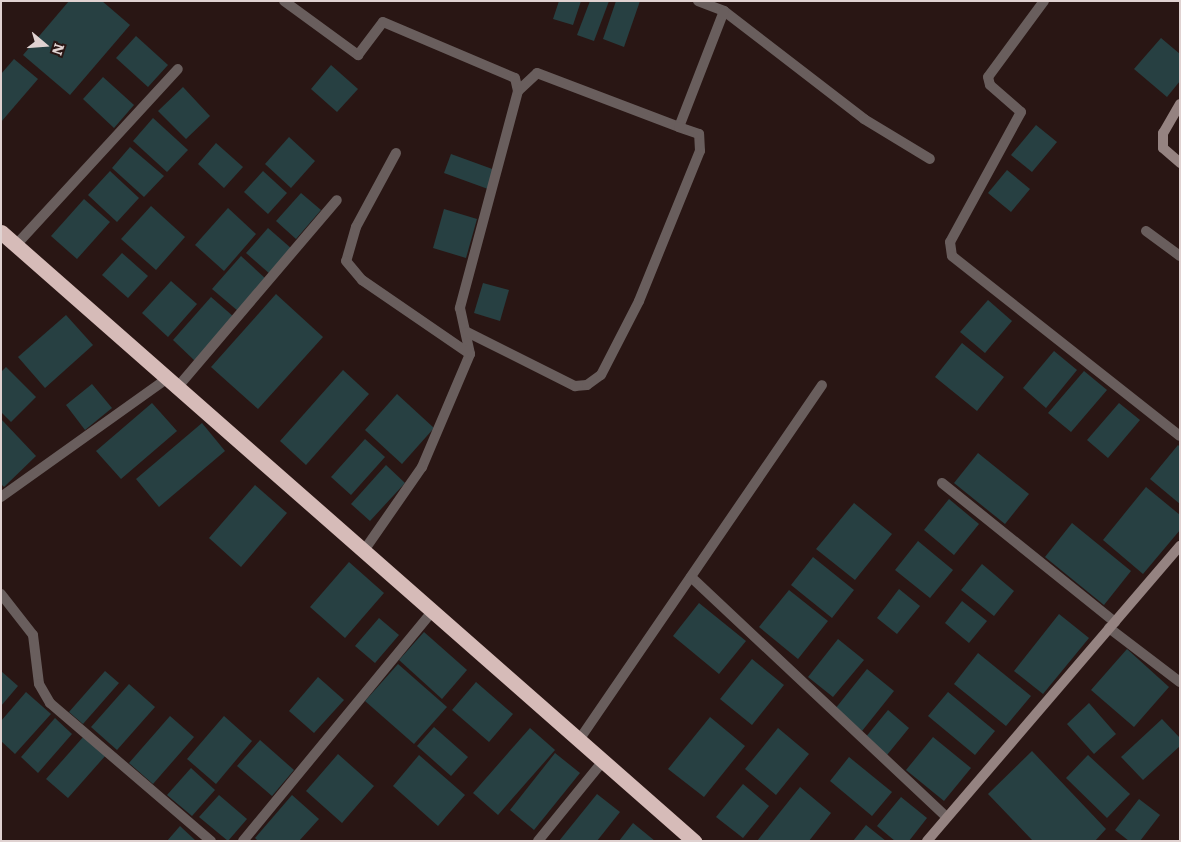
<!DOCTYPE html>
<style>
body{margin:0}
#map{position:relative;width:1181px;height:842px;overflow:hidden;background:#291614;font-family:Literata,serif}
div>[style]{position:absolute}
.building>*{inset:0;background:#274042}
.street>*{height:10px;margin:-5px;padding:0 5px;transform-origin:5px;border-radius:5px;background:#695e5d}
.secondary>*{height:10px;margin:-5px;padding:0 5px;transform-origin:5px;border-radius:5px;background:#958381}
.highway>*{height:15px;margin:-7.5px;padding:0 7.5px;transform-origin:7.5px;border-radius:7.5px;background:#d6bbb8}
span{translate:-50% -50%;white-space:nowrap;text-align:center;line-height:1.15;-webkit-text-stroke:5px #291614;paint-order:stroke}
.frame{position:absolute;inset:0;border:2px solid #e0d2d1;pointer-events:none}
.north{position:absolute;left:20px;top:20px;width:50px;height:50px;-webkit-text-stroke:4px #291614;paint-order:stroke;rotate:108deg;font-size:14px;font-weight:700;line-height:20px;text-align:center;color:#e0d2d1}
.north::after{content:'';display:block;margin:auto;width:18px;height:22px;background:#e0d2d1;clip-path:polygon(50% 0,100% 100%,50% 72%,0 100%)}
</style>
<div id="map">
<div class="building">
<div style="clip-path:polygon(69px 1px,102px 1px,130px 25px,70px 95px,23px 55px)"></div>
<div style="clip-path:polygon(559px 1px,581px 1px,573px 25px,553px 19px)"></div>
<div style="clip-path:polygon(590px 1px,609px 1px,594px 41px,577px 35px)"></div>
<div style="clip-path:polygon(616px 1px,640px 1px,624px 47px,603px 39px)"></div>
<div style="clip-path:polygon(136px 36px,168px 65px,148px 87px,116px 58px)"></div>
<div style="clip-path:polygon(1161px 38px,1180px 54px,1180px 81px,1167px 97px,1134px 69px)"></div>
<div style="clip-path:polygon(14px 59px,38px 79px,1px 122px,1px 74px)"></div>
<div style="clip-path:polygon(331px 65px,358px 89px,337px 112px,311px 89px)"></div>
<div style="clip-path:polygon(103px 77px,134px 105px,114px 128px,83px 99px)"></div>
<div style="clip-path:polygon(183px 87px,210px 116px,186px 139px,158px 111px)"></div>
<div style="clip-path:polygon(153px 118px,188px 150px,167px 172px,133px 141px)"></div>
<div style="clip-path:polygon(1036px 125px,1057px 142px,1032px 172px,1011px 155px)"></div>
<div style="clip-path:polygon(289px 137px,315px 161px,291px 188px,265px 164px)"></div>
<div style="clip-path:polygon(216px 143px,243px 167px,224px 188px,198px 164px)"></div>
<div style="clip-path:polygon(130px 147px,164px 176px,144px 197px,112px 168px)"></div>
<div style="clip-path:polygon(451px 154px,495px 170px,488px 189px,444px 173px)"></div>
<div style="clip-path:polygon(1007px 170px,1030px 189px,1011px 212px,988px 193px)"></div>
<div style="clip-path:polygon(110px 171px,139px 198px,117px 222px,88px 195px)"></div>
<div style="clip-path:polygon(263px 171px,287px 193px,268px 214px,244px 192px)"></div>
<div style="clip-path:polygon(301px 193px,321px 210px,296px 239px,276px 221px)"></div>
<div style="clip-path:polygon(84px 199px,110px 222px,77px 259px,51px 236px)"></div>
<div style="clip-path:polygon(151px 206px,185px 237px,156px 270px,121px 239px)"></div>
<div style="clip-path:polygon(228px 208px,256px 234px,224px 271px,195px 245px)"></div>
<div style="clip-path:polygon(444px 209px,477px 219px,466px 258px,433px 248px)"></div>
<div style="clip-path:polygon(268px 228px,292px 249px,270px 274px,246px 253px)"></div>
<div style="clip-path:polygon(122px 253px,148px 276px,128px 298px,102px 275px)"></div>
<div style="clip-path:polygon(241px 256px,266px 279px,238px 311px,212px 289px)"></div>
<div style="clip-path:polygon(171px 281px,197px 304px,168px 337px,142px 313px)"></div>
<div style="clip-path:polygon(483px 283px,509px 290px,500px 321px,474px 313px)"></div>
<div style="clip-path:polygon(276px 294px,323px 337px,258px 409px,211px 367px)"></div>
<div style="clip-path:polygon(211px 297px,234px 317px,195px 361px,173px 340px)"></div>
<div style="clip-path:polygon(988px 300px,1012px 321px,985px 353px,960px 332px)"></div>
<div style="clip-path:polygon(66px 315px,93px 345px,45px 388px,18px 357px)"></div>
<div style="clip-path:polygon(962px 343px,1004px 377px,977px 411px,935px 377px)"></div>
<div style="clip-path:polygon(1054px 351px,1077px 370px,1046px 408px,1023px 388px)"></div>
<div style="clip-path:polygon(6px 367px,36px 397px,11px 422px,1px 412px,1px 372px)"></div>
<div style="clip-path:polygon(343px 370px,369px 394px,306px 465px,280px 441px)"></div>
<div style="clip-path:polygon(1084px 371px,1107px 390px,1071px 432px,1048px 413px)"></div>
<div style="clip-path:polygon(92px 384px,112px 408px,85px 430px,66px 405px)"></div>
<div style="clip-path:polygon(397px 394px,434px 428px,402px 464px,365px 430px)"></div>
<div style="clip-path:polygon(152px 403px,177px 431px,121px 479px,96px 451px)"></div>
<div style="clip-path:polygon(1119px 403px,1140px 420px,1108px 458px,1087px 440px)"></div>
<div style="clip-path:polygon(1px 419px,36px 456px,4px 487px,1px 484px)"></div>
<div style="clip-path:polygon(202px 423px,225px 451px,159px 507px,136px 479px)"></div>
<div style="clip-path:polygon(365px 439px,385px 457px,351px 495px,331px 477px)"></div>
<div style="clip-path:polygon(1178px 445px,1180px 447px,1180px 504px,1150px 479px)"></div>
<div style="clip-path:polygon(978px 453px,1029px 494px,1005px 524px,954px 483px)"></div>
<div style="clip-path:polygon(386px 465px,405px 483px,370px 521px,351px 504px)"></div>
<div style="clip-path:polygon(255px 485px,287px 513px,241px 567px,209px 538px)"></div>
<div style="clip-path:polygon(1146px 487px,1180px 515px,1180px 530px,1143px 574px,1103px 540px)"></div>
<div style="clip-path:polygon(949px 499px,979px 524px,954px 555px,924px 530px)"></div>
<div style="clip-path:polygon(854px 503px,892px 534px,855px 580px,816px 549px)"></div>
<div style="clip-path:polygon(1072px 523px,1131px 571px,1104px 605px,1045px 557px)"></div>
<div style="clip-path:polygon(918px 541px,953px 570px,930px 598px,895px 570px)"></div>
<div style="clip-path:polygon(813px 557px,854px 590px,832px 618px,791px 585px)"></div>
<div style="clip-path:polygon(349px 562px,384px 593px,345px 638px,310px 607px)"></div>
<div style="clip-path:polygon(982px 564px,1014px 591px,994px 616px,961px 590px)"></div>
<div style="clip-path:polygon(899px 589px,920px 606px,897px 634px,877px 618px)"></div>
<div style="clip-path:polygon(789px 590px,828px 621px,798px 659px,759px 627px)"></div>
<div style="clip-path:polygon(962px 601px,987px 621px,969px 643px,945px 623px)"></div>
<div style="clip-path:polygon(699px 603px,746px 641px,719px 674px,673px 636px)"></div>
<div style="clip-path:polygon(1059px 614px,1089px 638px,1043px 694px,1014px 671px)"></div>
<div style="clip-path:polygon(379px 618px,399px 635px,375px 663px,355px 646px)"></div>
<div style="clip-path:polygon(424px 632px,467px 670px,442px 699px,399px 660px)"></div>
<div style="clip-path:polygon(838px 639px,864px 660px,833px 697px,808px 677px)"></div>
<div style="clip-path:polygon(1127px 649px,1169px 687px,1134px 727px,1091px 690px)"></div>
<div style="clip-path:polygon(978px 653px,1031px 696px,1006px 726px,954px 684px)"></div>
<div style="clip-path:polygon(752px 659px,784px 685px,752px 725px,720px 699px)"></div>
<div style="clip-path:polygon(398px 664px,447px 707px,414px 744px,365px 701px)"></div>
<div style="clip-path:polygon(867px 669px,894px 691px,862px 731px,835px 709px)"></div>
<div style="clip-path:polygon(1px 671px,18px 686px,1px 706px)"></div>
<div style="clip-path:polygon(105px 671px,119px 683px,83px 724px,69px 712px)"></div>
<div style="clip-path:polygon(318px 677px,344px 700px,314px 733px,289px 711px)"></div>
<div style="clip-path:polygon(476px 682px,513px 714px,489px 742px,452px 710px)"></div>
<div style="clip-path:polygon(129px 684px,155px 707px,117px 750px,91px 727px)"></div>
<div style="clip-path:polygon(26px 692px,51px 714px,15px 754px,1px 741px,1px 721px)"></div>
<div style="clip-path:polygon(948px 692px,995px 731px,975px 755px,928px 716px)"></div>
<div style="clip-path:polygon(1089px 703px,1116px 734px,1094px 754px,1067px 724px)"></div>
<div style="clip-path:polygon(888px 710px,909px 728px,887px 755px,865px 738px)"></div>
<div style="clip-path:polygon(170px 716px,194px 737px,153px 784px,129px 763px)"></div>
<div style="clip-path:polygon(224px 716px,252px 741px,216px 784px,187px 759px)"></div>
<div style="clip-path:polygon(710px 717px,745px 746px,704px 797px,668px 769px)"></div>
<div style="clip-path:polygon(55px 718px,72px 734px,38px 773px,21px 757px)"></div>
<div style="clip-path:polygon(1162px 719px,1180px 738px,1180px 746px,1143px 780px,1121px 757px)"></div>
<div style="clip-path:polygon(434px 727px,468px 757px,451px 776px,417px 746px)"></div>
<div style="clip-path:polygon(530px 728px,555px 750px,498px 815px,473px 793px)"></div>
<div style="clip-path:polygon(778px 728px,809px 754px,776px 795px,745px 769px)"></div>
<div style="clip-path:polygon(84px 736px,106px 755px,68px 798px,46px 779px)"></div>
<div style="clip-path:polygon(933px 737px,971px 768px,944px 801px,906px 770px)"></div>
<div style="clip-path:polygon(260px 740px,294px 770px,272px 796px,237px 766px)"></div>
<div style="clip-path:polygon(1032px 751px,1106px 829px,1095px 841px,1033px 841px,988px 794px)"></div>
<div style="clip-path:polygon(555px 753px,580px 773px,534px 830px,510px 810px)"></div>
<div style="clip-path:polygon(338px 754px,374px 786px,342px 823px,306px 791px)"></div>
<div style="clip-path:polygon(419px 755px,465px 795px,438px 826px,393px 786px)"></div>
<div style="clip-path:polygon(1088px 755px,1130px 794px,1107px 818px,1066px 778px)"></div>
<div style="clip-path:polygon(849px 757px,892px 792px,872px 816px,830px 781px)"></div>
<div style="clip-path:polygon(191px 768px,215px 790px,192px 816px,167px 795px)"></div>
<div style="clip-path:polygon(743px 784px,769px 806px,743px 838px,716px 817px)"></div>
<div style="clip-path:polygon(800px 787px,831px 813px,809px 841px,757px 841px)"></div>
<div style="clip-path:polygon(597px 794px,620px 812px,597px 841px,559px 841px)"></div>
<div style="clip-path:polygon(219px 795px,247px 819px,228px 841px,199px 817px)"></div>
<div style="clip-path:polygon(292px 795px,319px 819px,299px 841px,258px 841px,255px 838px)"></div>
<div style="clip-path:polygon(901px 797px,927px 818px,909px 841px,895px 841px,877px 826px)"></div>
<div style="clip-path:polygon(1139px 799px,1160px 815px,1140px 841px,1129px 841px,1115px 830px)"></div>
<div style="clip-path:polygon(633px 823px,655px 841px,619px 841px)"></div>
<div style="clip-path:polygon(866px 825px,886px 841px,853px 841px)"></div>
<div style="clip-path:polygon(180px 826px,196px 841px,167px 841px)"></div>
</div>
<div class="street">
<div style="left:284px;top:1px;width:92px;rotate:36.1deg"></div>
<div style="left:358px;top:55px;width:41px;rotate:-52.9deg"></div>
<div style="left:383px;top:22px;width:143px;rotate:23deg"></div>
<div style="left:515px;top:78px;width:13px;rotate:77deg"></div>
<div style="left:518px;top:91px;width:225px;rotate:105deg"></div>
<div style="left:460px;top:308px;width:47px;rotate:77.7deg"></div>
<div style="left:470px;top:354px;width:123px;rotate:113deg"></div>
<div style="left:422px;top:467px;width:103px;rotate:124.8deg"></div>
<div style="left:698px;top:1px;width:28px;rotate:21deg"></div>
<div style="left:724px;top:11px;width:177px;rotate:37.6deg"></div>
<div style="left:864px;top:119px;width:77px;rotate:31.2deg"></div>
<div style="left:1044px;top:1px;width:94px;rotate:126.4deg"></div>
<div style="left:988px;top:77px;width:8px;rotate:76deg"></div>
<div style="left:990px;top:85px;width:41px;rotate:41.1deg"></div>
<div style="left:1021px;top:112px;width:148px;rotate:118.6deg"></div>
<div style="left:950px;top:242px;width:14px;rotate:82deg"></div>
<div style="left:952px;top:256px;width:290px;rotate:38.3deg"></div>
<div style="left:518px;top:91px;width:26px;rotate:-43deg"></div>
<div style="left:537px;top:73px;width:152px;rotate:20.8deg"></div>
<div style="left:679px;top:127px;width:124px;rotate:-68.8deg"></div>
<div style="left:396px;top:153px;width:84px;rotate:118.4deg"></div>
<div style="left:356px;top:227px;width:35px;rotate:106deg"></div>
<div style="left:346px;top:261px;width:25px;rotate:50deg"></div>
<div style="left:362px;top:280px;width:131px;rotate:34.4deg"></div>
<div style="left:1146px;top:231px;width:42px;rotate:36.3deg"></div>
<div style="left:16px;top:245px;width:239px;rotate:-47.4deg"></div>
<div style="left:467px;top:332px;width:121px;rotate:26.6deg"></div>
<div style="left:575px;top:386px;width:12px;rotate:-5deg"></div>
<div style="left:587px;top:385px;width:17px;rotate:-36deg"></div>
<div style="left:601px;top:375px;width:83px;rotate:-62.8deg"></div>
<div style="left:639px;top:301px;width:162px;rotate:-67.9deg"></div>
<div style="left:700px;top:151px;width:17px;rotate:-93deg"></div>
<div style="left:699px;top:134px;width:21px;rotate:-161deg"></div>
<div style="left:176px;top:389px;width:248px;rotate:-49.6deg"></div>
<div style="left:942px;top:483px;width:222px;rotate:38.8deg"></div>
<div style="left:1px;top:497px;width:201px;rotate:-35.5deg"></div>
<div style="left:691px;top:577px;width:351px;rotate:43.2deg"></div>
<div style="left:1px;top:594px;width:52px;rotate:52deg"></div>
<div style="left:33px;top:635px;width:49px;rotate:83deg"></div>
<div style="left:39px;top:684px;width:22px;rotate:60deg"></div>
<div style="left:50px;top:703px;width:212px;rotate:40.6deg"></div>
<div style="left:1109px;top:628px;width:89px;rotate:37.3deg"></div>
<div style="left:579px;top:740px;width:430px;rotate:-55.6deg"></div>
<div style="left:243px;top:841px;width:297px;rotate:-50.5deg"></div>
<div style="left:538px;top:841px;width:103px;rotate:-50.9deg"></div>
</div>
<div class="secondary">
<div style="left:1180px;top:104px;width:34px;rotate:120deg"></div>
<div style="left:1163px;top:133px;width:15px;rotate:90deg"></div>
<div style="left:1163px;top:148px;width:23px;rotate:41deg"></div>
<div style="left:927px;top:841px;width:389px;rotate:-49.4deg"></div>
</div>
<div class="highway">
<div style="left:1px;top:232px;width:923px;rotate:41.31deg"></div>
</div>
<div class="frame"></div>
<div class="north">N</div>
</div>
